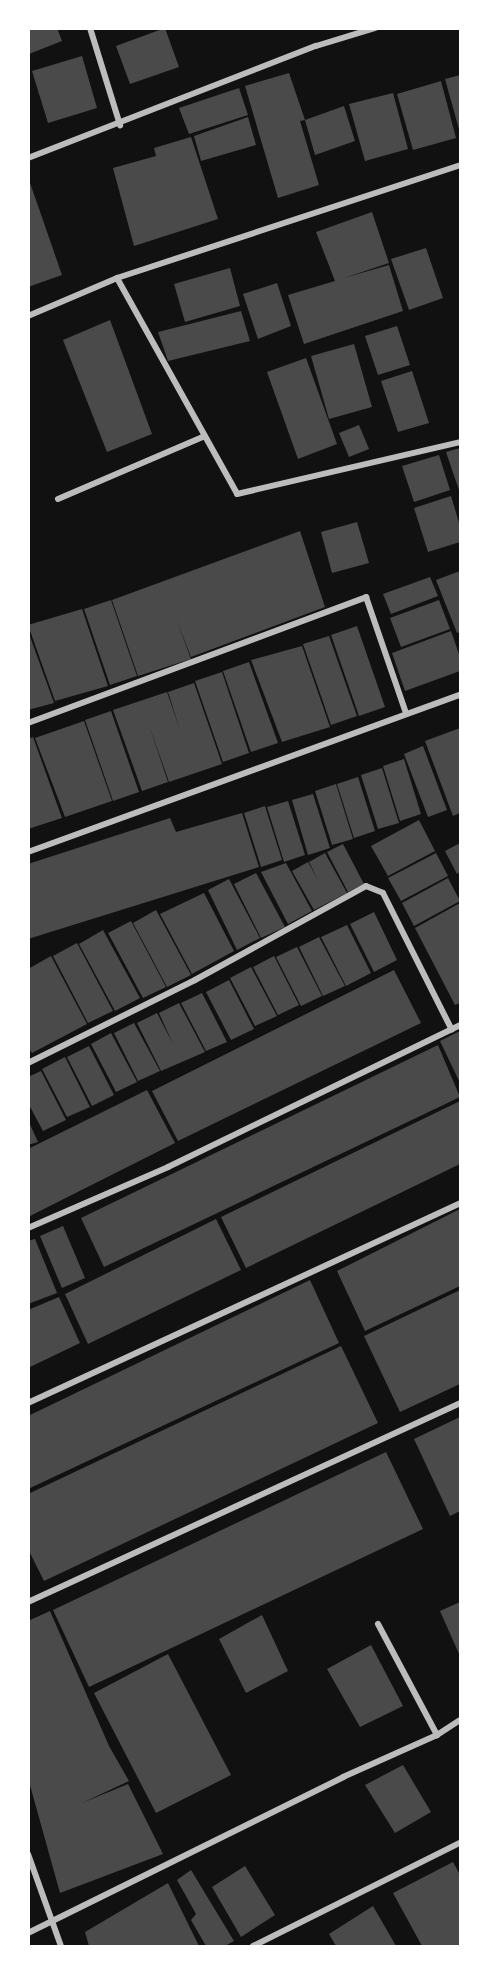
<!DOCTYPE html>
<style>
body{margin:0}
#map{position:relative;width:489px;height:1975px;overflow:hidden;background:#111;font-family:Helvetica,sans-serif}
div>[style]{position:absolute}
.building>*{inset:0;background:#4a4a4a}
.minor>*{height:6px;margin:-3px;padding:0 3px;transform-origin:3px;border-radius:3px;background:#bcbcbc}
span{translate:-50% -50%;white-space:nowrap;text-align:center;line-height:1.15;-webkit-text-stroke:5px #fff;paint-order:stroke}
.frame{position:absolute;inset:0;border:30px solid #fff;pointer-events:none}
</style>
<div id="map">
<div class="building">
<div style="clip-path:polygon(28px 28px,57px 28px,62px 41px,29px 54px)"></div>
<div style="clip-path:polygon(165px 28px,179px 67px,130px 84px,116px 46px)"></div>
<div style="clip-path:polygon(82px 56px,97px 108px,48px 123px,32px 71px)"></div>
<div style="clip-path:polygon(289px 73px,305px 120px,344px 106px,355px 141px,315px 155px,305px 120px,300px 121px,319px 185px,278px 198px,245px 86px)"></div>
<div style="clip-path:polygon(460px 75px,460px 133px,445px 79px)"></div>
<div style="clip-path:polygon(441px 81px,456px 138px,413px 150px,397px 94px)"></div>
<div style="clip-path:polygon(239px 88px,248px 115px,189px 134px,179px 108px)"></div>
<div style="clip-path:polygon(393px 93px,408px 149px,365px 161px,349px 104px)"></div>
<div style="clip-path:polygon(248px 117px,256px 145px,201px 161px,194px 136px)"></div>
<div style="clip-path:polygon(191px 137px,218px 219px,134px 246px,113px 168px,156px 156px,154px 148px)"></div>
<div style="clip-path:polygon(28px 177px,62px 275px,28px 287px)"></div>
<div style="clip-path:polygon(372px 212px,389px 263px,344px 278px,389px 265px,403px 311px,304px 344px,288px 295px,335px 281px,316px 232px)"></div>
<div style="clip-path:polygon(426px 248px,443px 298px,409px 310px,391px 259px)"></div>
<div style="clip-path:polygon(230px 268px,240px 306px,185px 322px,174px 284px)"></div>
<div style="clip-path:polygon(277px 283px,291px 326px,258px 339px,243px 294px)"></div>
<div style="clip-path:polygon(241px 311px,250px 341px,168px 361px,158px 332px)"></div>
<div style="clip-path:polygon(110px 320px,152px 434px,107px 452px,63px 340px)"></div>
<div style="clip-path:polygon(397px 326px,410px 365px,378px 375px,365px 336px)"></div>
<div style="clip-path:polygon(354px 344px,372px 407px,329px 419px,311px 356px)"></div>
<div style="clip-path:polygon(306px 358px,337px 444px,298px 459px,267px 372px)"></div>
<div style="clip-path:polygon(412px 371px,429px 423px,398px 432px,381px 381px)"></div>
<div style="clip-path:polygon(359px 425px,369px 449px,349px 457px,339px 433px)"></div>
<div style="clip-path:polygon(460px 448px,460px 493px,446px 452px)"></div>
<div style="clip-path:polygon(439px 455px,450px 490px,414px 502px,402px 466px)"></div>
<div style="clip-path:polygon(451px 496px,460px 526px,460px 542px,428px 552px,414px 508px)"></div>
<div style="clip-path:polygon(357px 522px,369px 563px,332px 573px,321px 532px)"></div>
<div style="clip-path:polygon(300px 531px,325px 607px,191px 657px,176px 618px,191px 659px,138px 676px,112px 600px)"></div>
<div style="clip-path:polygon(460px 571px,460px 632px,457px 633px,436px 580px)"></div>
<div style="clip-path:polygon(430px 577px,438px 596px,391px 614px,383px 594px)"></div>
<div style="clip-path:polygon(111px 600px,137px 676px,110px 685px,84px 609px)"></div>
<div style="clip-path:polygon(439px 600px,450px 629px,401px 647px,390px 618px)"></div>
<div style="clip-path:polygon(82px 609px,108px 686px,55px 701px,28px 625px)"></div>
<div style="clip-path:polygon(357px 626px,385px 707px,359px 716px,331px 635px)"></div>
<div style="clip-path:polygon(28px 631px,54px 703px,28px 710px)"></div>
<div style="clip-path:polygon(451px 631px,460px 657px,460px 671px,405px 691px,392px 653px)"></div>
<div style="clip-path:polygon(329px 636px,357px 716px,331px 725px,303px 644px)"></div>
<div style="clip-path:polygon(302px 646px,330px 727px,282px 742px,251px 660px)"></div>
<div style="clip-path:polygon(249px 662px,278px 743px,251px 752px,223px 671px)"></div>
<div style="clip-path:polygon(222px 672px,249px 753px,223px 762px,195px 681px)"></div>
<div style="clip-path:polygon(194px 683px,222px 764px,169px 782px,149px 725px,168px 782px,142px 791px,113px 710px,167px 692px,180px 730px,168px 692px)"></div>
<div style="clip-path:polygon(111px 711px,139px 792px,113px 801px,85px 720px)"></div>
<div style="clip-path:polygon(84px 721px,112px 801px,65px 817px,35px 738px)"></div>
<div style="clip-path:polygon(460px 728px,460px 813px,453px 816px,425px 741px)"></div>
<div style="clip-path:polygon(33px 737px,62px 818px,28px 829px,28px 739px)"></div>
<div style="clip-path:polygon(423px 746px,447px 810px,428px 817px,404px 754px)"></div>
<div style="clip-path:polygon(404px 759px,421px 814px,400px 821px,383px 766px)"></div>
<div style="clip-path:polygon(382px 768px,399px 823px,378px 829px,361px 775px)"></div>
<div style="clip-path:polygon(358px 777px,375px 831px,354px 838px,337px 784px)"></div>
<div style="clip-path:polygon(336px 784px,353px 839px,332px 845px,315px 791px)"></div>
<div style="clip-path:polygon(313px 794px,330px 848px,308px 855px,292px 800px)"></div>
<div style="clip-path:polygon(288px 801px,305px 855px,284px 862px,267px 807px)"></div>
<div style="clip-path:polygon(265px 806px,282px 860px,261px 867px,244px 813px)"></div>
<div style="clip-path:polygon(242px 813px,259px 867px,28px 939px,28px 864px,170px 818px,176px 832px)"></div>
<div style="clip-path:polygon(419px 820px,435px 851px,388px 876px,371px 846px)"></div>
<div style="clip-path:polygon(460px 843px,460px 872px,457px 874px,445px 851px)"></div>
<div style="clip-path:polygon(343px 844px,364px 884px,348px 892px,327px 852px)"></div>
<div style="clip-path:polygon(325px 853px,347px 893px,314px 910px,292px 871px,308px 862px,318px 880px,309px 862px)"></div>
<div style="clip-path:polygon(436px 853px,448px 876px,401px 901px,388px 878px)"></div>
<div style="clip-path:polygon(286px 863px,312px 911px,288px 924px,261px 872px)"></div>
<div style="clip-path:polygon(256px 873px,285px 927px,261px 938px,234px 884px)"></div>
<div style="clip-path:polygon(448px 878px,460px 901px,414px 926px,402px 903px)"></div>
<div style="clip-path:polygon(229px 879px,260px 938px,237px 950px,208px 890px)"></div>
<div style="clip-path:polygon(204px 893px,234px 951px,192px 974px,160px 914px)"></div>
<div style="clip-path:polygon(460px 903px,460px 1003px,455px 1005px,415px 928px)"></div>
<div style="clip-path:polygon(156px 910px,191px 975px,167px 987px,133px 923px)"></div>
<div style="clip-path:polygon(374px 912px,397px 960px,374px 972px,350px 924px)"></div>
<div style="clip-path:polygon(131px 921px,166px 987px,143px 998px,108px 933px)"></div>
<div style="clip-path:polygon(347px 925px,371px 973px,346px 986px,321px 937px)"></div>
<div style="clip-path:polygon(103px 930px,140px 998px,115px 1011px,79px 944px)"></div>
<div style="clip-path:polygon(319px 937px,345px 986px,323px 996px,299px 947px)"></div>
<div style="clip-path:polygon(77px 943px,113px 1011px,88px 1023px,53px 956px)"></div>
<div style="clip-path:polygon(297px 947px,322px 996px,301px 1006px,276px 957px)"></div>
<div style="clip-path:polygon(51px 956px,87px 1024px,32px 1053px,28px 1047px,28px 969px)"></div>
<div style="clip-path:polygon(274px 956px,299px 1005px,278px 1015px,253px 967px)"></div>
<div style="clip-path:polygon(251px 967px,277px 1016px,255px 1026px,230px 978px)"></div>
<div style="clip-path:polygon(394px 970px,421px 1023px,178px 1141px,152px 1091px)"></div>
<div style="clip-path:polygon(229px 980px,254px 1029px,231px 1040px,206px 992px)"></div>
<div style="clip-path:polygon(202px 993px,227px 1042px,206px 1051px,181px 1003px)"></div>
<div style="clip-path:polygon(179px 1003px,205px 1052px,161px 1071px,137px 1023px,157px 1013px,173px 1044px,159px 1013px)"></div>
<div style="clip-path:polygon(134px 1023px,160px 1071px,138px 1081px,114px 1033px)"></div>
<div style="clip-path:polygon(460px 1031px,460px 1083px,440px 1041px)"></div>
<div style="clip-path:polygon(111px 1033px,137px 1082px,116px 1092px,91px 1044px)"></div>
<div style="clip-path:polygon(438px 1045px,460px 1097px,104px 1267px,81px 1218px)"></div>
<div style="clip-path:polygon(89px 1046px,114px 1095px,92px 1106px,67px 1057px)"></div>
<div style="clip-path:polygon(65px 1057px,90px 1107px,67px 1117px,42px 1069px)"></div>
<div style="clip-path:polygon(41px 1071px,66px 1120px,43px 1131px,28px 1103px,28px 1077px)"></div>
<div style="clip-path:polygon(147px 1090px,175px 1143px,28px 1217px,28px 1149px)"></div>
<div style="clip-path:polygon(460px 1101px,460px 1164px,246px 1268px,221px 1217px)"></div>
<div style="clip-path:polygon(28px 1120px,38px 1142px,28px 1145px)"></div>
<div style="clip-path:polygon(460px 1209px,460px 1286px,365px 1331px,337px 1271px)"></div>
<div style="clip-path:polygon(216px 1219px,241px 1270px,88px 1344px,65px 1294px)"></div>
<div style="clip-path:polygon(63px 1226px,85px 1278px,62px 1288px,40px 1236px)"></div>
<div style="clip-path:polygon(35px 1239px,57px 1293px,28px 1304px,28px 1241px)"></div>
<div style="clip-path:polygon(310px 1280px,339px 1343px,28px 1489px,28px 1416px)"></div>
<div style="clip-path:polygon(460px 1290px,460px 1384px,400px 1412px,364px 1336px)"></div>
<div style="clip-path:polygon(59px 1297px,80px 1343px,28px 1368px,28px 1310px)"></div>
<div style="clip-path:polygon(341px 1346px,378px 1423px,44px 1581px,28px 1549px,28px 1494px)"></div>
<div style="clip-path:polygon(460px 1417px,460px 1511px,450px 1516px,414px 1439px)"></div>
<div style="clip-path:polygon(386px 1452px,423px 1529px,89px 1687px,53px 1610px)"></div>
<div style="clip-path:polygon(460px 1602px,460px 1656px,440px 1611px)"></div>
<div style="clip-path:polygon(50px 1611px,109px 1746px,129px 1781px,82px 1803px,128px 1784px,163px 1854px,60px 1893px,28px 1778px,28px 1621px)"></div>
<div style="clip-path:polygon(262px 1615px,288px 1671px,246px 1693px,219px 1639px)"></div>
<div style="clip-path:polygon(371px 1645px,403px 1706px,360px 1727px,327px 1669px)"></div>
<div style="clip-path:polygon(168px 1654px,231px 1775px,156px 1813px,94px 1693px)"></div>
<div style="clip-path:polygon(403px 1765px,431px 1812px,395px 1833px,365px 1785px)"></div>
<div style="clip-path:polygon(453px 1862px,460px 1875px,460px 1946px,422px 1946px,393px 1893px)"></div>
<div style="clip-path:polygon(245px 1866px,275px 1915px,241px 1937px,212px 1887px)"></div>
<div style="clip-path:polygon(191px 1870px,234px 1941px,225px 1946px,206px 1946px,191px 1920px,196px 1914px,177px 1880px)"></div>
<div style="clip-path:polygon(168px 1883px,199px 1946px,89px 1946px,85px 1932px)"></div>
<div style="clip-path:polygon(373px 1906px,396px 1946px,336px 1946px,329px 1934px)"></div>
</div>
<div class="minor">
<div style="left:90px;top:28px;width:102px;rotate:72.8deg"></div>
<div style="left:28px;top:158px;width:309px;rotate:-21.3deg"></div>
<div style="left:316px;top:46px;width:62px;rotate:-17deg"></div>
<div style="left:117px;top:278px;width:247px;rotate:60.9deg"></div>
<div style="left:237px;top:494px;width:229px;rotate:-13.1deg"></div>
<div style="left:28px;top:316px;width:97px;rotate:-23.1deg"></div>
<div style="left:117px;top:278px;width:361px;rotate:-18.2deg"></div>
<div style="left:58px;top:499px;width:158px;rotate:-23.2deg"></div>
<div style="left:28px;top:723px;width:361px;rotate:-20.4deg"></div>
<div style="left:366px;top:597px;width:123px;rotate:71deg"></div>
<div style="left:28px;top:852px;width:460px;rotate:-20deg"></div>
<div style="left:28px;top:1063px;width:186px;rotate:-26.4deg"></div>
<div style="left:195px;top:980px;width:195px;rotate:-28.8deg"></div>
<div style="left:366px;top:886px;width:18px;rotate:22deg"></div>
<div style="left:383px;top:893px;width:153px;rotate:63.3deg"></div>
<div style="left:28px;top:1228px;width:153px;rotate:-23.5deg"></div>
<div style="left:168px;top:1167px;width:325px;rotate:-25.9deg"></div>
<div style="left:28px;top:1403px;width:476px;rotate:-24.8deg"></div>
<div style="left:28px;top:1602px;width:476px;rotate:-24.7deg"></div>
<div style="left:378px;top:1624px;width:126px;rotate:62deg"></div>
<div style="left:28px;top:1854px;width:98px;rotate:70.3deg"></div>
<div style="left:28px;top:1933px;width:352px;rotate:-26.3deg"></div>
<div style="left:343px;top:1777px;width:103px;rotate:-24.1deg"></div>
<div style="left:437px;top:1735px;width:27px;rotate:-33deg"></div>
<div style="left:253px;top:1946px;width:231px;rotate:-26.5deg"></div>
</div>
<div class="frame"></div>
</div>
